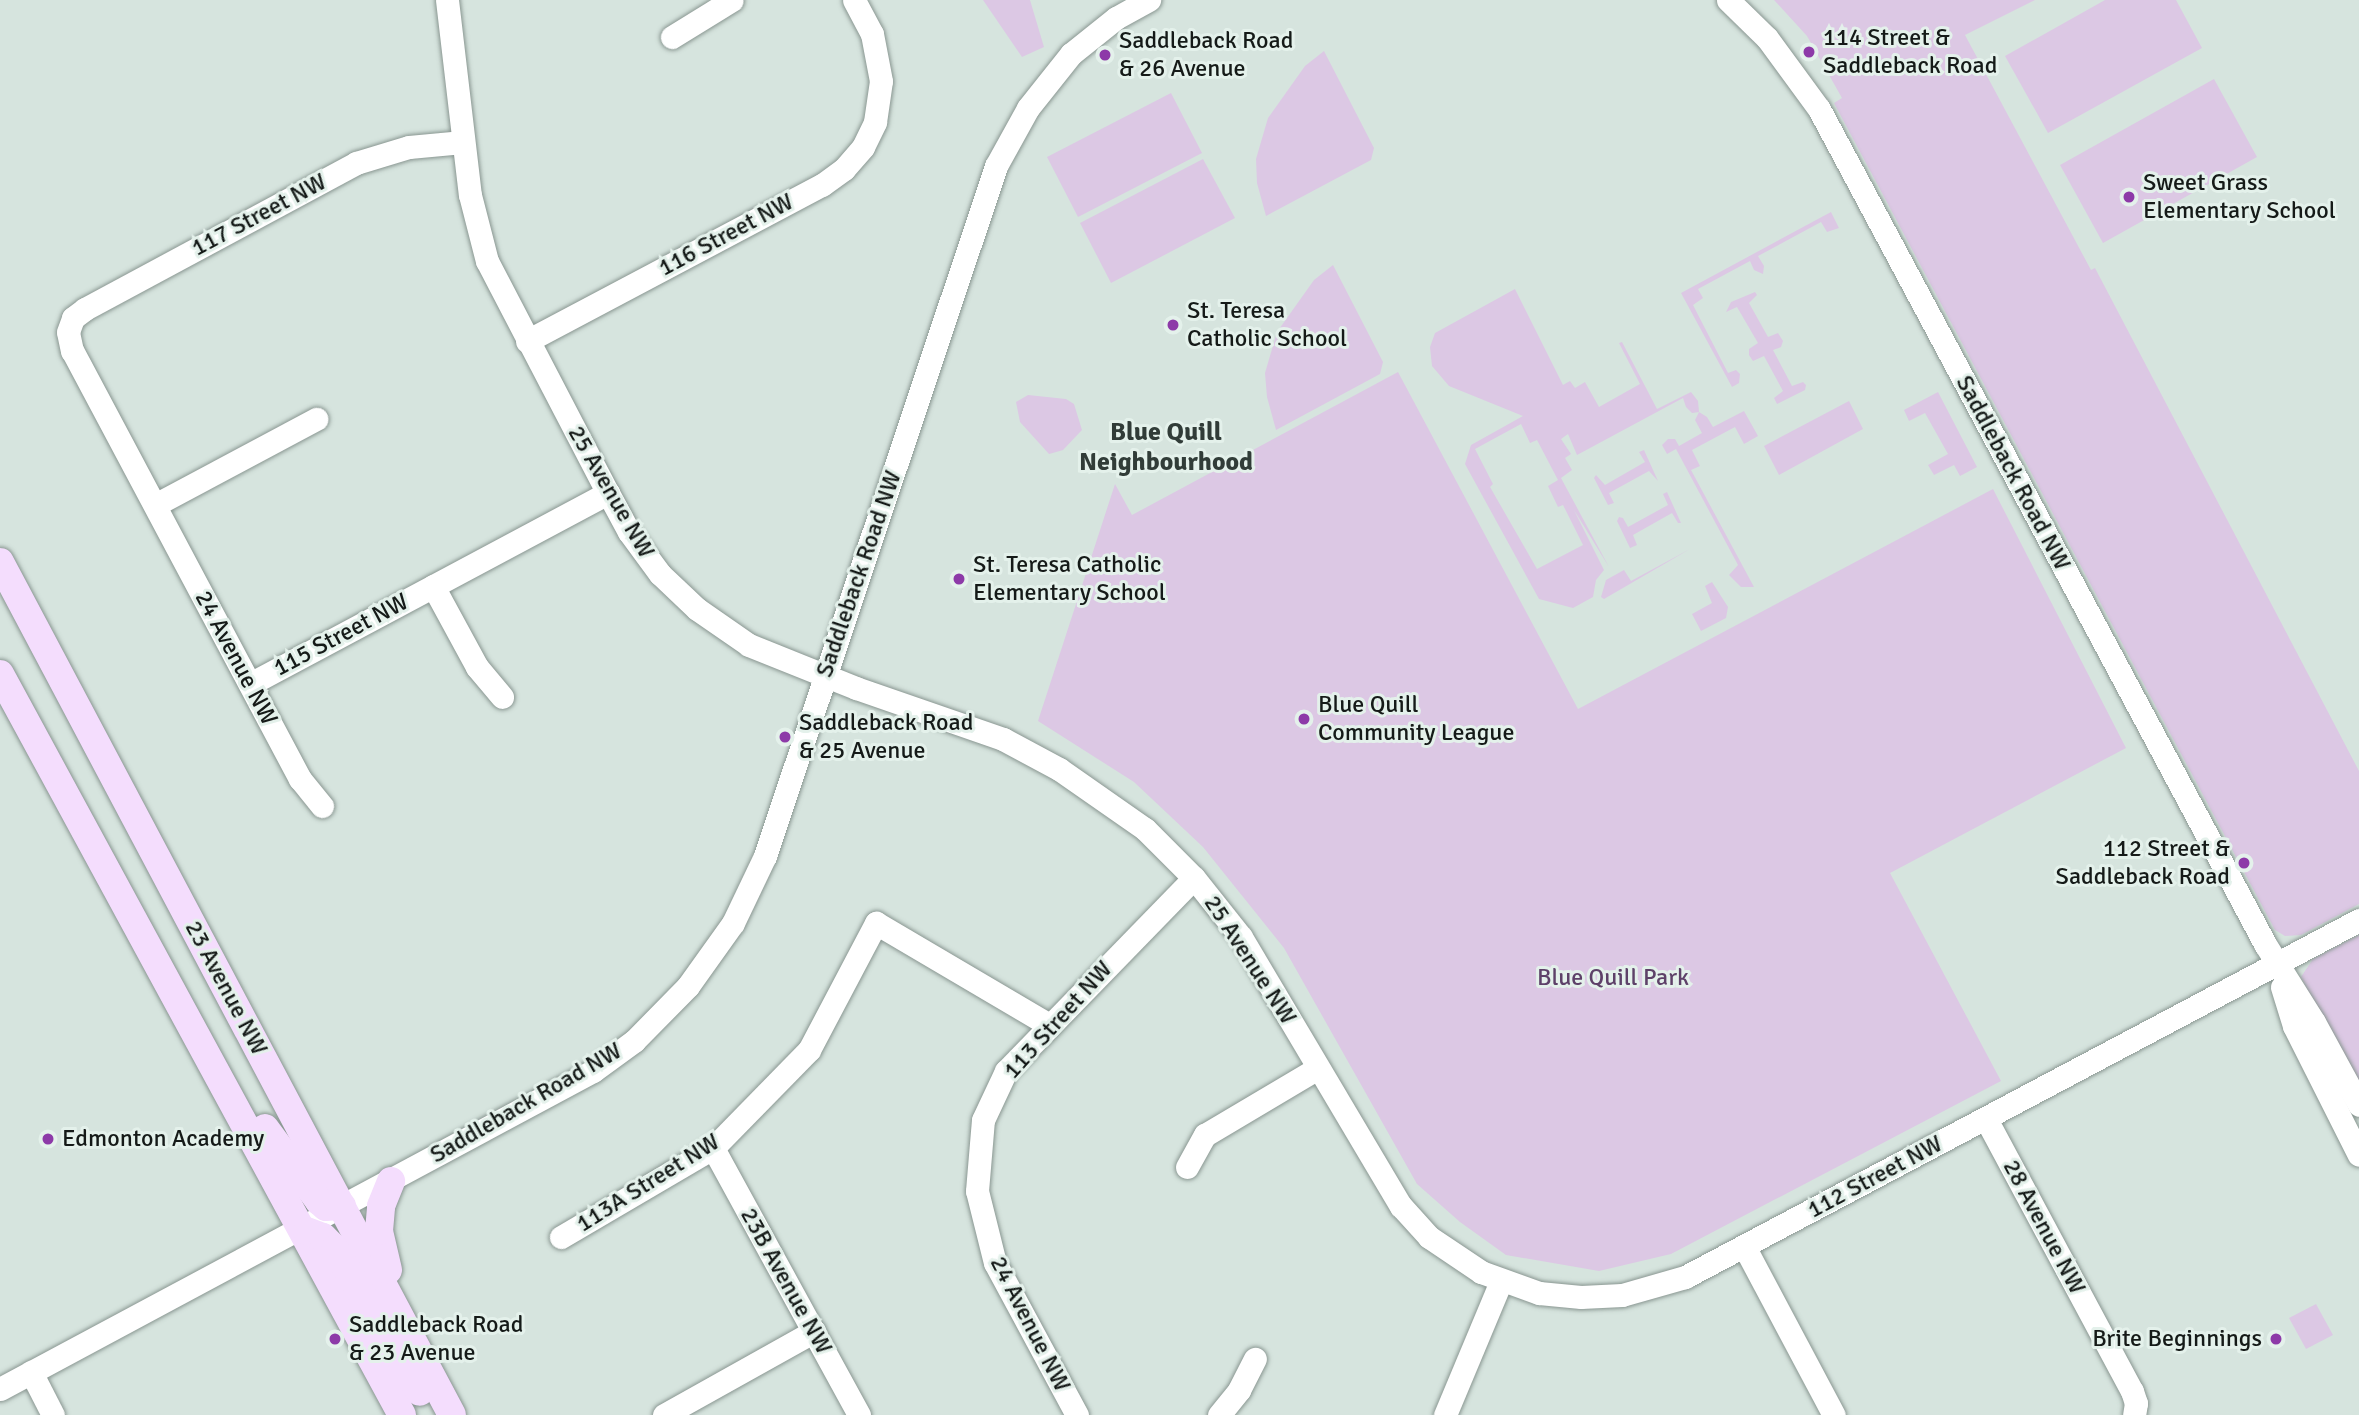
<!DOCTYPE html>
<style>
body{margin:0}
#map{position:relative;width:2359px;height:1415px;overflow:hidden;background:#d6e4de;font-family:Signika,sans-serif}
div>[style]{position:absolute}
.green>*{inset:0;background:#dcc8e4}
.roads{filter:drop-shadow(0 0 2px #899691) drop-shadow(0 0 2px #899691)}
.minor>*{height:23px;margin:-11.5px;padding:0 11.5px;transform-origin:11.5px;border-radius:11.5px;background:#fff}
.major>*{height:28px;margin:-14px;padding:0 14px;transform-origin:14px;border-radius:14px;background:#f4ddfd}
.dots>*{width:19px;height:19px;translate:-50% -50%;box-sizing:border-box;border:4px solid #e4f1eb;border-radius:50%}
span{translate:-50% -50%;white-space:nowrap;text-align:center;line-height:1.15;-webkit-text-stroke:6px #e4f1eb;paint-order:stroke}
.poi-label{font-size:24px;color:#151a18}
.left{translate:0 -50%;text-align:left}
.right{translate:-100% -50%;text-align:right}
.street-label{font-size:24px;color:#151a18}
.park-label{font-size:24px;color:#5e4169}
.neighbourhood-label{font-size:26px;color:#313c38;font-weight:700}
</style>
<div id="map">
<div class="green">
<div style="clip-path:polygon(983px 0,1030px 0,1044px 47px,1022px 57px)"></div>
<div style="clip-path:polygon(1774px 0,2035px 0,1965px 35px,2091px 270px,2095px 268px,2359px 771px,2359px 904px,2301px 935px,2285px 936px,2275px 930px,1834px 103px,1842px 98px,1807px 36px)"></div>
<div style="clip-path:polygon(2105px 0,2176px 0,2202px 48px,2048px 133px,2005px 56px)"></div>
<div style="clip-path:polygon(1324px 51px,1374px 148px,1371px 160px,1266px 216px,1257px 183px,1256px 159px,1268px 118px,1305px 66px)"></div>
<div style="clip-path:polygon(2214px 79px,2257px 157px,2103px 243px,2060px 165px)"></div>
<div style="clip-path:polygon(1171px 93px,1202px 153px,1078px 217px,1047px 157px)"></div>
<div style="clip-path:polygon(1203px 159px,1235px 218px,1111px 283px,1080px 223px)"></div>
<div style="clip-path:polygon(1831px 212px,1839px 228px,1827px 232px,1821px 222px,1758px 256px,1764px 266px,1763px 274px,1754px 270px,1750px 261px,1698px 289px,1703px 298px,1693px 305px,1728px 373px,1736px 370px,1740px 374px,1739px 383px,1732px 387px,1681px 293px)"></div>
<div style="clip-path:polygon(1333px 265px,1383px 362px,1380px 374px,1276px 430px,1267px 397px,1265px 373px,1277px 332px,1314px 280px)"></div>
<div style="clip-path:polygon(evenodd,1515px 289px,1563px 385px,1570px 381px,1575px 388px,1585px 382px,1599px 407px,1640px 384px,1619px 343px,1622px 342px,1657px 409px,1691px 392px,1698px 401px,1699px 412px,1707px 417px,1713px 427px,1744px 411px,1758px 436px,1744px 444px,1735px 427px,1692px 450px,1700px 466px,1691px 470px,1754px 587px,1741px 587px,1729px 575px,1738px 565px,1676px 449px,1667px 454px,1662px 445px,1668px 439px,1675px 439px,1679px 446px,1702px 433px,1695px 420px,1699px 412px,1692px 413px,1686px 407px,1683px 398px,1577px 455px,1568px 434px,1561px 439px,1571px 454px,1565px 458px,1572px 470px,1561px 478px,1609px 567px,1574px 510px,1604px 570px,1596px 580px,1593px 597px,1573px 608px,1539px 599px,1465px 464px,1471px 445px,1523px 416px,1449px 386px,1432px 366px,1430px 347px,1435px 333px,1515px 289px,1521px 424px,1530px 443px,1537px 440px,1558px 480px,1548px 486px,1558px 507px,1563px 505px,1583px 545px,1537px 569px,1490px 487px,1493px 484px,1475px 449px,1521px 424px)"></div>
<div style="clip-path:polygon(1755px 292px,1757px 295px,1749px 303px,1768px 337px,1778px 333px,1783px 341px,1781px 347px,1773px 350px,1792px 386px,1803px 382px,1806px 385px,1805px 390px,1777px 404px,1774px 398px,1783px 391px,1764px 356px,1753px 361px,1749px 355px,1749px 349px,1758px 343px,1737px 307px,1726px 312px,1731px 302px)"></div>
<div style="clip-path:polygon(1398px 372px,1578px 709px,1993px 489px,2126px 748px,1890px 873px,2001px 1081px,1671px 1254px,1599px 1271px,1506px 1255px,1460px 1222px,1417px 1184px,1284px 948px,1203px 847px,1134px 782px,1038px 721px,1115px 484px,1132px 515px)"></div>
<div style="clip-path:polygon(1938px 392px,1977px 467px,1960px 476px,1954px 465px,1934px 475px,1928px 465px,1948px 454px,1925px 413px,1909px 421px,1904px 410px)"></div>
<div style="clip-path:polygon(1028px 395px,1066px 399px,1074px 404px,1082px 430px,1063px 450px,1049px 454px,1020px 422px,1016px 402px)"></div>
<div style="clip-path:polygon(1849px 401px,1863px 429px,1779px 475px,1764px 446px)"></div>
<div style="clip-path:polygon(1644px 450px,1658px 481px,1649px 471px,1609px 493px,1614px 503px,1608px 505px,1594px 478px,1596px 475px,1605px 485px,1645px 462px,1639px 452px)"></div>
<div style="clip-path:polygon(1667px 492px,1681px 523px,1678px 523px,1672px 513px,1633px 535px,1637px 545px,1630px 548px,1617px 521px,1619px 517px,1623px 518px,1628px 527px,1668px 505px,1663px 494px)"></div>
<div style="clip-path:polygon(1690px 549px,1604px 599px,1601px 597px,1606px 580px,1624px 570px,1631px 581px)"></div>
<div style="clip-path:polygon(1712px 582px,1728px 607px,1726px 618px,1701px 631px,1692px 614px,1712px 603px,1705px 586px)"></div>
<div style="clip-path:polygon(2359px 935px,2359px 1090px,2301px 977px,2313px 959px)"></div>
<div style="clip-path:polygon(2316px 1304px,2333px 1335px,2306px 1349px,2289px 1318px)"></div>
</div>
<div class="roads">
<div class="minor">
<div style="left:447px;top:0;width:196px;rotate:83.3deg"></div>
<div style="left:470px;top:195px;width:68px;rotate:75.6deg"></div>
<div style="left:487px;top:261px;width:262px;rotate:62.5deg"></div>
<div style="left:608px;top:493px;width:44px;rotate:61.7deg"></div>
<div style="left:629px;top:532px;width:52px;rotate:53.6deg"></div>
<div style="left:660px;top:574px;width:51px;rotate:43.4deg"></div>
<div style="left:697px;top:609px;width:63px;rotate:34.7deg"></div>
<div style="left:749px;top:645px;width:115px;rotate:21.9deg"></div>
<div style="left:856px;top:688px;width:156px;rotate:19.1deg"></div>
<div style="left:1003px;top:739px;width:64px;rotate:28.2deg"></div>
<div style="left:1059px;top:769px;width:105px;rotate:34.9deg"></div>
<div style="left:1145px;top:829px;width:69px;rotate:45deg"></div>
<div style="left:1194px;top:878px;width:75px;rotate:51.5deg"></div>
<div style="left:1241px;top:937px;width:313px;rotate:59.3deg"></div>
<div style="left:1401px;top:1206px;width:42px;rotate:47.9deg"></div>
<div style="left:1429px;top:1237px;width:63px;rotate:33.9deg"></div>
<div style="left:1481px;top:1272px;width:62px;rotate:19.9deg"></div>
<div style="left:1539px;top:1293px;width:42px;rotate:5.4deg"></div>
<div style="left:1581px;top:1297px;width:41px;rotate:-2.8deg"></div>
<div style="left:1622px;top:1295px;width:66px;rotate:-15.9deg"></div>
<div style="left:1685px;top:1277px;width:763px;rotate:-27.91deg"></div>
<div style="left:1728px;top:0;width:54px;rotate:44.3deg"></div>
<div style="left:1767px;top:38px;width:88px;rotate:53.8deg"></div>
<div style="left:1819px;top:109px;width:947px;rotate:61.89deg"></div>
<div style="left:2265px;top:944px;width:92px;rotate:57.9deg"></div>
<div style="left:2314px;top:1022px;width:94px;rotate:61.5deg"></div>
<div style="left:672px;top:37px;width:70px;rotate:-31.7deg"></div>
<div style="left:527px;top:341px;width:334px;rotate:-27.9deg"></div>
<div style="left:822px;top:185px;width:27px;rotate:-36deg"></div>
<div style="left:844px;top:169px;width:29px;rotate:-49deg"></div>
<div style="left:863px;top:147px;width:28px;rotate:-64deg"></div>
<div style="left:875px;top:122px;width:41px;rotate:-81.7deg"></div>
<div style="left:881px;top:81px;width:48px;rotate:-100.8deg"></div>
<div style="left:872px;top:34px;width:38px;rotate:-118deg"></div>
<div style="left:155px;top:505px;width:183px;rotate:-28.1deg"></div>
<div style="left:433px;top:586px;width:92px;rotate:61.5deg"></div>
<div style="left:477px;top:667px;width:39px;rotate:50deg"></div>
<div style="left:250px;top:684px;width:406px;rotate:-28.1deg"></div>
<div style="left:322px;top:806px;width:35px;rotate:-129deg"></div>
<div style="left:300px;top:779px;width:485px;rotate:-118deg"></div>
<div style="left:72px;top:351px;width:19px;rotate:-102deg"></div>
<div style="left:68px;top:332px;width:15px;rotate:-70deg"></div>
<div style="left:73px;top:318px;width:15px;rotate:-37deg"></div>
<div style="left:85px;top:309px;width:308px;rotate:-28.3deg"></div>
<div style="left:356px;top:163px;width:55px;rotate:-16.8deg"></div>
<div style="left:409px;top:147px;width:54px;rotate:-5.3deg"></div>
<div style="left:2282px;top:987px;width:41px;rotate:72.9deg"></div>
<div style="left:2294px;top:1026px;width:144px;rotate:63.3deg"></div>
<div style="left:1986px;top:1119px;width:309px;rotate:61.8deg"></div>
<div style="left:2132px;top:1391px;width:13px;rotate:72deg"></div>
<div style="left:2136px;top:1403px;width:12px;rotate:99deg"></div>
<div style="left:713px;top:1148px;width:304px;rotate:61.3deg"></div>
<div style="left:1187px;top:1167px;width:37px;rotate:-61deg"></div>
<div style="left:1205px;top:1135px;width:131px;rotate:-30.7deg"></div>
<div style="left:561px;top:1237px;width:176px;rotate:-30.4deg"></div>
<div style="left:713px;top:1148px;width:137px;rotate:-45.6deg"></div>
<div style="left:809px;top:1050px;width:144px;rotate:-62.2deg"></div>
<div style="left:876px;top:923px;width:201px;rotate:30.5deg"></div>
<div style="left:1744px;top:1246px;width:191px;rotate:62deg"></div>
<div style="left:31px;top:1372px;width:48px;rotate:62.9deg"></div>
<div style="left:0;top:1389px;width:673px;rotate:-28.2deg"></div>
<div style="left:593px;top:1071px;width:51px;rotate:-36.2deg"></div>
<div style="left:634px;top:1041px;width:77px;rotate:-45.5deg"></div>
<div style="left:688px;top:986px;width:77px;rotate:-54.5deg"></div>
<div style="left:733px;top:923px;width:74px;rotate:-64.5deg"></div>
<div style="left:765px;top:856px;width:728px;rotate:-71.49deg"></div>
<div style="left:996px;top:166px;width:66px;rotate:-61.1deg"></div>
<div style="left:1028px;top:108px;width:69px;rotate:-51.5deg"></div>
<div style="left:1071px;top:54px;width:58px;rotate:-38.7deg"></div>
<div style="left:1116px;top:18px;width:38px;rotate:-29deg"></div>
<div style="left:664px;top:1415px;width:172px;rotate:-29.2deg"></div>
<div style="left:1077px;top:1415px;width:173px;rotate:-118.3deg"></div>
<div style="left:995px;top:1263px;width:74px;rotate:-104deg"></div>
<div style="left:977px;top:1191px;width:71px;rotate:-85.2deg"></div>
<div style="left:983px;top:1120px;width:54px;rotate:-64.9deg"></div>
<div style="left:1006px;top:1071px;width:269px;rotate:-45.8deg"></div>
<div style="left:1219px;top:1415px;width:32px;rotate:-51deg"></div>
<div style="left:1239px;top:1390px;width:35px;rotate:-63deg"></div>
<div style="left:1445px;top:1415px;width:145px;rotate:-67.3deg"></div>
</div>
<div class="major">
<div style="left:0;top:562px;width:965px;rotate:62.08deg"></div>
<div style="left:0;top:674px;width:843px;rotate:61.52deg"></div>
<div style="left:265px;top:1128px;width:91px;rotate:53.5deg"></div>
<div style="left:319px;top:1201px;width:9px;rotate:41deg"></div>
<div style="left:326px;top:1207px;width:16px;rotate:-4deg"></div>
<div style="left:307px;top:1231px;width:17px;rotate:21deg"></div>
<div style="left:323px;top:1237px;width:17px;rotate:45deg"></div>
<div style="left:335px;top:1249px;width:166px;rotate:59.3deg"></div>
<div style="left:388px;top:1270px;width:40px;rotate:-103deg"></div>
<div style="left:379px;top:1231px;width:25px;rotate:-85deg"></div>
<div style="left:381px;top:1206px;width:27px;rotate:-68deg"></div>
</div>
</div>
<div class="dots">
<div style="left:1809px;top:52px;background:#8d3aa8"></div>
<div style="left:1105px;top:55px;background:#8d3aa8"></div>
<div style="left:2129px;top:197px;background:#8d3aa8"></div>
<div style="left:1173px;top:325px;background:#8d3aa8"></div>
<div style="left:959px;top:579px;background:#8d3aa8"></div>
<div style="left:1304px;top:719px;background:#8d3aa8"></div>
<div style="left:785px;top:737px;background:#8d3aa8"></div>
<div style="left:2244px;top:863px;background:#8d3aa8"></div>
<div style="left:48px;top:1139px;background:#8d3aa8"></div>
<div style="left:335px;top:1339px;background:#8d3aa8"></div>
<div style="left:2276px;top:1339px;background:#8d3aa8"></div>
</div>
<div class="poi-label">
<span class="left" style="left:1823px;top:52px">114 Street &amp;<br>Saddleback Road</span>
<span class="left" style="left:1119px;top:55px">Saddleback Road<br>&amp; 26 Avenue</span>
<span class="left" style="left:2143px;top:197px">Sweet Grass<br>Elementary School</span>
<span class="left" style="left:1187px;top:325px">St. Teresa<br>Catholic School</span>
<span class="left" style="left:973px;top:579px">St. Teresa Catholic<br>Elementary School</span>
<span class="left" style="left:1318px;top:719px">Blue Quill<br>Community League</span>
<span class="left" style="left:799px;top:737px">Saddleback Road<br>&amp; 25 Avenue</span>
<span class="right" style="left:2230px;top:863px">112 Street &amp;<br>Saddleback Road</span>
<span class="left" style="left:62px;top:1139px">Edmonton Academy</span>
<span class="left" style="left:349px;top:1339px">Saddleback Road<br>&amp; 23 Avenue</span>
<span class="right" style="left:2262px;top:1339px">Brite Beginnings</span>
</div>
<div class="street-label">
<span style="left:259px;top:215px;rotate:-28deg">117 Street NW</span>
<span style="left:726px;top:235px;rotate:-28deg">116 Street NW</span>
<span style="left:2013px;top:473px;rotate:62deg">Saddleback Road NW</span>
<span style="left:611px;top:492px;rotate:60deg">25 Avenue NW</span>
<span style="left:859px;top:574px;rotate:-71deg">Saddleback Road NW</span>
<span style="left:341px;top:635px;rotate:-28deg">115 Street NW</span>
<span style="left:236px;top:658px;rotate:62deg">24 Avenue NW</span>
<span style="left:1250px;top:960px;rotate:57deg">25 Avenue NW</span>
<span style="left:226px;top:988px;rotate:62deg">23 Avenue NW</span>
<span style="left:1058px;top:1020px;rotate:-48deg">113 Street NW</span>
<span style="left:526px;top:1103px;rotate:-30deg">Saddleback Road NW</span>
<span style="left:1875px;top:1177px;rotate:-28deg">112 Street NW</span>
<span style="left:648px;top:1183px;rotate:-32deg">113A Street NW</span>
<span style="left:2044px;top:1227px;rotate:62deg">28 Avenue NW</span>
<span style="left:786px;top:1281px;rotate:61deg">23B Avenue NW</span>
<span style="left:1030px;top:1324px;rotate:63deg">24 Avenue NW</span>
</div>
<div class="park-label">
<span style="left:1613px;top:978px">Blue Quill Park</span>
</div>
<div class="neighbourhood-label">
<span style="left:1166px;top:448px">Blue Quill<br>Neighbourhood</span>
</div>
</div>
